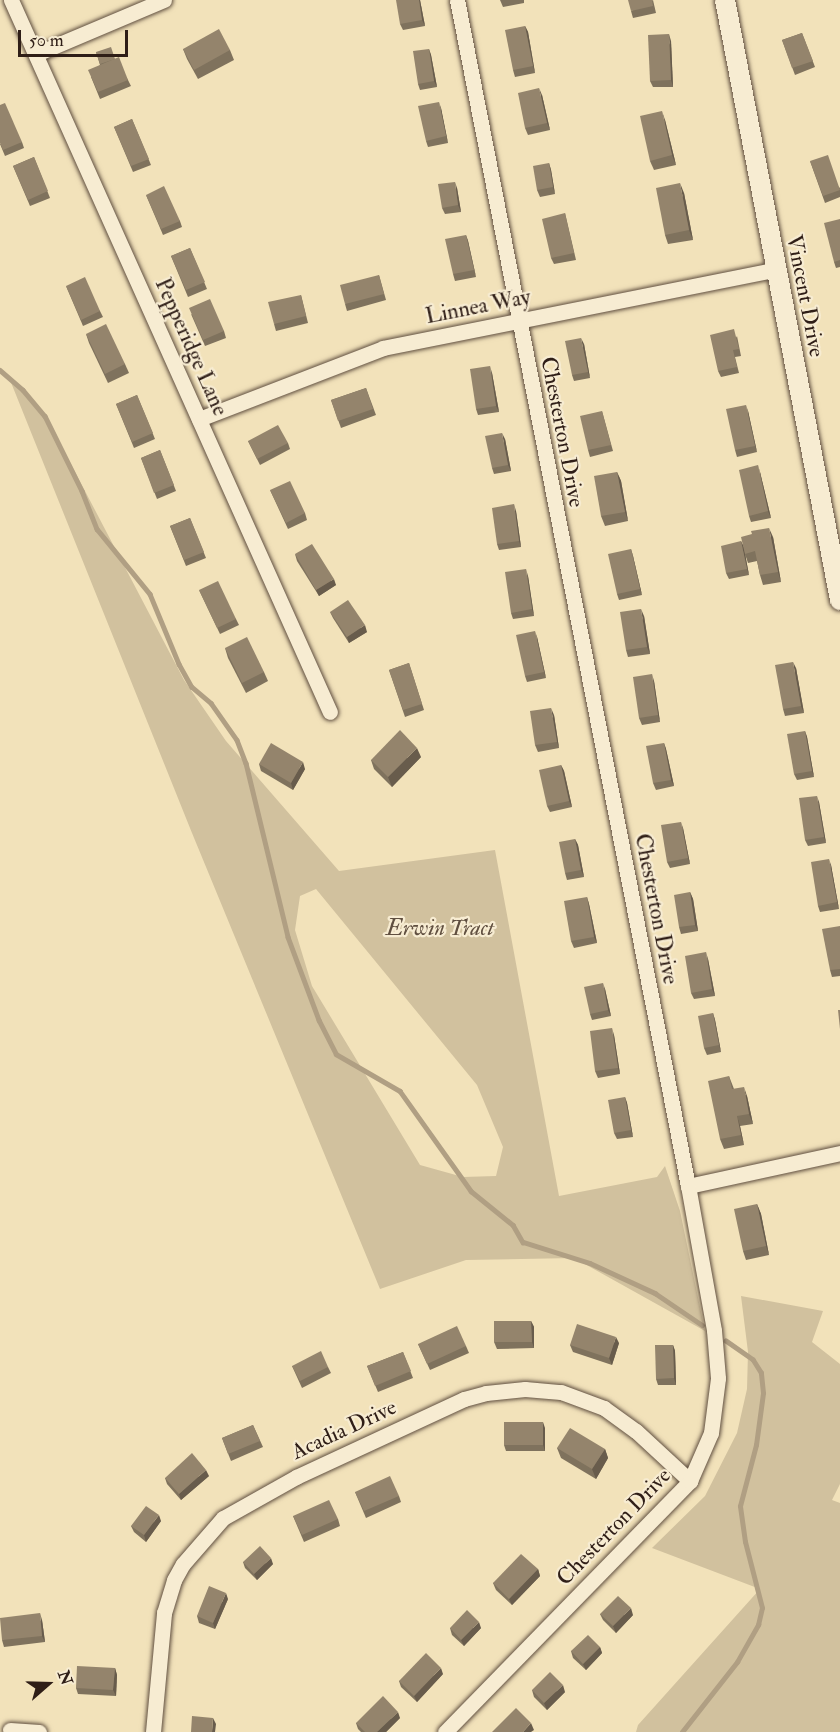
<!DOCTYPE html>
<style>
body{margin:0}
#map{position:relative;width:840px;height:1732px;overflow:hidden;background:#f2e2ba;font-family:"IM FELL Double Pica",serif}
div>[style]{position:absolute}
.green>*{inset:0;background:#d1c19e}
.stream>*{height:4.5px;margin:-2.25px;padding:0 2.25px;transform-origin:2.25px;border-radius:2.25px;background:#b09f83}
.roads{filter:drop-shadow(0 0 2px #604f40) drop-shadow(0 0 2px #604f40)}
.minor>*{height:15px;margin:-7.5px;padding:0 7.5px;transform-origin:7.5px;border-radius:7.5px;background:#f7ecd2}
.tertiary>*{height:20px;margin:-10px;padding:0 10px;transform-origin:10px;border-radius:10px;background:#f7ecd2}
.wall>*{inset:0;background:#7f725d}
.shaded-wall>*{inset:0;background:#685c4c}
.building>*{inset:0;background:#94846c}
span{translate:-50% -50%;white-space:nowrap;text-align:center;line-height:1.15;-webkit-text-stroke:4.5px #f7ecd2;paint-order:stroke}
.street-label{font-size:22px;color:#2f1e17}
.park-label{font-size:22px;color:#604f40;font-style:italic}
.north{position:absolute;left:18px;top:1654px;width:60px;height:60px;-webkit-text-stroke:4px #f7ecd2;paint-order:stroke;rotate:70deg;font-size:16px;font-weight:700;line-height:24px;text-align:center;color:#2f1e17}
.north::after{content:'';display:block;margin:auto;width:21px;height:27px;background:#2f1e17;clip-path:polygon(50% 0,100% 100%,50% 72%,0 100%)}
.scale{position:absolute;left:18px;top:30px;width:110px;height:27px;box-sizing:border-box;border:3px solid #2f1e17;border-top:0;padding-left:8px;font-size:18px;line-height:21px;white-space:nowrap;color:#2f1e17;-webkit-text-stroke:4px #f7ecd2;paint-order:stroke}
</style>
<div id="map">
<div class="green">
<div style="clip-path:polygon(evenodd,8px 375px,52px 428px,184px 680px,226px 741px,339px 871px,495px 850px,559px 1196px,657px 1177px,665px 1166px,680px 1211px,705px 1331px,574px 1258px,466px 1260px,380px 1289px,192px 833px,8px 375px,316px 889px,477px 1085px,503px 1147px,496px 1176px,463px 1177px,420px 1165px,312px 986px,295px 930px,300px 896px,316px 889px)"></div>
<div style="clip-path:polygon(741px 1296px,823px 1311px,812px 1342px,840px 1364px,840px 1484px,832px 1500px,840px 1503px,840px 1732px,636px 1732px,638px 1725px,760px 1589px,652px 1548px,705px 1496px,737px 1433px,747px 1389px,748px 1352px)"></div>
</div>
<div class="stream">
<div style="left:0;top:370px;width:30px;rotate:41deg"></div>
<div style="left:23px;top:390px;width:34px;rotate:50deg"></div>
<div style="left:45px;top:416px;width:84px;rotate:63.7deg"></div>
<div style="left:82px;top:491px;width:41px;rotate:68.5deg"></div>
<div style="left:97px;top:529px;width:84px;rotate:50.8deg"></div>
<div style="left:150px;top:594px;width:76px;rotate:67.5deg"></div>
<div style="left:179px;top:664px;width:26px;rotate:61deg"></div>
<div style="left:192px;top:687px;width:25px;rotate:40deg"></div>
<div style="left:211px;top:703px;width:45px;rotate:54.9deg"></div>
<div style="left:237px;top:740px;width:25px;rotate:69deg"></div>
<div style="left:246px;top:763px;width:179px;rotate:76.4deg"></div>
<div style="left:288px;top:937px;width:89px;rotate:69.5deg"></div>
<div style="left:319px;top:1020px;width:38px;rotate:63deg"></div>
<div style="left:336px;top:1054px;width:74px;rotate:30deg"></div>
<div style="left:400px;top:1091px;width:123px;rotate:54.6deg"></div>
<div style="left:471px;top:1191px;width:54px;rotate:39deg"></div>
<div style="left:513px;top:1225px;width:20px;rotate:60deg"></div>
<div style="left:523px;top:1242px;width:70px;rotate:17.4deg"></div>
<div style="left:590px;top:1263px;width:72px;rotate:24.8deg"></div>
<div style="left:655px;top:1293px;width:57px;rotate:34.2deg"></div>
<div style="left:682px;top:1732px;width:89px;rotate:-51.8deg"></div>
<div style="left:737px;top:1662px;width:43px;rotate:-60.4deg"></div>
<div style="left:758px;top:1625px;width:17px;rotate:-77deg"></div>
<div style="left:762px;top:1608px;width:68px;rotate:-104.4deg"></div>
<div style="left:745px;top:1542px;width:36px;rotate:-98deg"></div>
<div style="left:740px;top:1506px;width:63px;rotate:-75.3deg"></div>
<div style="left:756px;top:1445px;width:52px;rotate:-82.3deg"></div>
<div style="left:763px;top:1393px;width:20px;rotate:-96deg"></div>
<div style="left:761px;top:1373px;width:15px;rotate:-122deg"></div>
<div style="left:753px;top:1360px;width:33px;rotate:-145deg"></div>
</div>
<div class="roads">
<div class="minor">
<div style="left:11px;top:0;width:780px;rotate:65.87deg"></div>
<div style="left:36px;top:54px;width:139px;rotate:-22.9deg"></div>
<div style="left:199px;top:419px;width:197px;rotate:-21.1deg"></div>
<div style="left:383px;top:348px;width:400px;rotate:-11.3deg"></div>
<div style="left:688px;top:1186px;width:156px;rotate:-12.2deg"></div>
<div style="left:10px;top:1730px;width:29px;rotate:4deg"></div>
<div style="left:153px;top:1732px;width:120px;rotate:-84.7deg"></div>
<div style="left:164px;top:1613px;width:34px;rotate:-73deg"></div>
<div style="left:174px;top:1580px;width:18px;rotate:-61deg"></div>
<div style="left:183px;top:1564px;width:61px;rotate:-49deg"></div>
<div style="left:223px;top:1518px;width:84px;rotate:-29.3deg"></div>
<div style="left:296px;top:1477px;width:185px;rotate:-24.9deg"></div>
<div style="left:464px;top:1399px;width:23px;rotate:-15deg"></div>
<div style="left:486px;top:1393px;width:39px;rotate:-6deg"></div>
<div style="left:525px;top:1389px;width:36px;rotate:5deg"></div>
<div style="left:561px;top:1392px;width:46px;rotate:20.4deg"></div>
<div style="left:604px;top:1408px;width:39px;rotate:36deg"></div>
<div style="left:636px;top:1431px;width:74px;rotate:42.8deg"></div>
<div style="left:445px;top:1732px;width:351px;rotate:-45.7deg"></div>
<div style="left:690px;top:1481px;width:52px;rotate:-66.4deg"></div>
<div style="left:711px;top:1433px;width:55px;rotate:-82.7deg"></div>
<div style="left:718px;top:1378px;width:48px;rotate:-94.8deg"></div>
<div style="left:714px;top:1330px;width:146px;rotate:-100.2deg"></div>
<div style="left:688px;top:1186px;width:1208px;rotate:-101.02deg"></div>
</div>
<div class="tertiary">
<div style="left:725px;top:0;width:611px;rotate:79.15deg"></div>
</div>
</div>
<div class="wall">
<div style="clip-path:polygon(420px 0,425px 26px,403px 30px,400px 24px)"></div>
<div style="clip-path:polygon(500px 0,524px 0,524px 3px,503px 7px)"></div>
<div style="clip-path:polygon(653px 0,656px 13px,633px 18px,631px 11px)"></div>
<div style="clip-path:polygon(525px 26px,528px 32px,535px 73px,515px 77px,513px 70px)"></div>
<div style="clip-path:polygon(802px 33px,815px 67px,795px 75px,782px 40px)"></div>
<div style="clip-path:polygon(671px 41px,673px 87px,653px 87px,650px 81px)"></div>
<div style="clip-path:polygon(183px 49px,230px 50px,234px 60px,198px 79px,187px 59px)"></div>
<div style="clip-path:polygon(429px 49px,431px 55px,437px 87px,420px 90px,418px 84px)"></div>
<div style="clip-path:polygon(96px 52px,115px 59px,128px 80px,131px 86px,100px 99px,91px 77px,100px 65px)"></div>
<div style="clip-path:polygon(542px 95px,550px 130px,528px 135px,525px 128px)"></div>
<div style="clip-path:polygon(441px 108px,448px 143px,428px 147px,426px 141px)"></div>
<div style="clip-path:polygon(132px 119px,151px 165px,133px 172px,114px 127px)"></div>
<div style="clip-path:polygon(665px 120px,676px 165px,654px 170px,650px 161px)"></div>
<div style="clip-path:polygon(22px 142px,24px 148px,5px 156px,0 144px)"></div>
<div style="clip-path:polygon(34px 157px,50px 198px,30px 206px,13px 166px)"></div>
<div style="clip-path:polygon(810px 161px,840px 188px,840px 197px,825px 203px)"></div>
<div style="clip-path:polygon(549px 163px,551px 170px,555px 194px,540px 197px,537px 190px)"></div>
<div style="clip-path:polygon(457px 188px,461px 212px,445px 214px,442px 208px)"></div>
<div style="clip-path:polygon(684px 193px,693px 240px,668px 244px,665px 235px)"></div>
<div style="clip-path:polygon(146px 195px,180px 221px,182px 227px,163px 235px)"></div>
<div style="clip-path:polygon(565px 213px,576px 260px,554px 264px,551px 258px)"></div>
<div style="clip-path:polygon(840px 219px,840px 267px,836px 268px,834px 262px)"></div>
<div style="clip-path:polygon(466px 235px,468px 241px,476px 277px,455px 281px,453px 274px)"></div>
<div style="clip-path:polygon(190px 248px,207px 289px,188px 297px,171px 256px)"></div>
<div style="clip-path:polygon(379px 275px,386px 300px,347px 311px,345px 304px)"></div>
<div style="clip-path:polygon(66px 286px,100px 311px,103px 317px,83px 326px)"></div>
<div style="clip-path:polygon(301px 295px,308px 323px,276px 331px,274px 324px)"></div>
<div style="clip-path:polygon(191px 314px,224px 331px,226px 338px,205px 346px)"></div>
<div style="clip-path:polygon(86px 334px,125px 364px,129px 373px,108px 383px,89px 343px)"></div>
<div style="clip-path:polygon(737px 336px,741px 356px,735px 357px,739px 373px,721px 377px,718px 371px)"></div>
<div style="clip-path:polygon(584px 344px,590px 378px,574px 381px,572px 375px)"></div>
<div style="clip-path:polygon(492px 373px,499px 412px,478px 415px,476px 409px)"></div>
<div style="clip-path:polygon(366px 388px,376px 415px,341px 428px,331px 400px)"></div>
<div style="clip-path:polygon(137px 395px,155px 439px,134px 448px,116px 404px)"></div>
<div style="clip-path:polygon(602px 411px,613px 451px,590px 457px,588px 450px)"></div>
<div style="clip-path:polygon(748px 411px,757px 452px,737px 457px,735px 450px)"></div>
<div style="clip-path:polygon(505px 439px,511px 471px,494px 474px,492px 468px)"></div>
<div style="clip-path:polygon(248px 441px,288px 443px,290px 449px,260px 465px)"></div>
<div style="clip-path:polygon(160px 450px,176px 491px,157px 499px,141px 458px)"></div>
<div style="clip-path:polygon(617px 472px,621px 481px,628px 521px,605px 526px,601px 516px)"></div>
<div style="clip-path:polygon(760px 472px,771px 518px,751px 522px,749px 516px)"></div>
<div style="clip-path:polygon(270px 490px,305px 513px,307px 520px,288px 529px)"></div>
<div style="clip-path:polygon(516px 511px,521px 547px,499px 550px,497px 544px)"></div>
<div style="clip-path:polygon(190px 518px,206px 558px,186px 566px,170px 526px)"></div>
<div style="clip-path:polygon(773px 537px,781px 582px,763px 585px,760px 575px,757px 561px,748px 563px,745px 554px,749px 575px,729px 579px,726px 573px,741px 541px,744px 547px)"></div>
<div style="clip-path:polygon(631px 549px,633px 556px,642px 595px,619px 600px,617px 594px)"></div>
<div style="clip-path:polygon(295px 554px,336px 585px,319px 596px,297px 561px)"></div>
<div style="clip-path:polygon(528px 576px,534px 616px,513px 619px,511px 613px)"></div>
<div style="clip-path:polygon(199px 590px,236px 619px,239px 625px,220px 634px)"></div>
<div style="clip-path:polygon(330px 612px,367px 632px,349px 643px,333px 618px)"></div>
<div style="clip-path:polygon(644px 616px,650px 654px,628px 657px,626px 650px)"></div>
<div style="clip-path:polygon(537px 637px,546px 678px,527px 682px,525px 676px)"></div>
<div style="clip-path:polygon(225px 648px,264px 672px,268px 681px,246px 693px,228px 658px)"></div>
<div style="clip-path:polygon(409px 663px,424px 710px,405px 717px,389px 670px)"></div>
<div style="clip-path:polygon(796px 668px,804px 713px,785px 716px,783px 709px)"></div>
<div style="clip-path:polygon(654px 681px,660px 722px,642px 725px,639px 718px)"></div>
<div style="clip-path:polygon(554px 715px,559px 748px,538px 752px,535px 745px)"></div>
<div style="clip-path:polygon(805px 731px,807px 737px,814px 777px,797px 780px,794px 774px)"></div>
<div style="clip-path:polygon(664px 743px,666px 749px,674px 786px,656px 790px,653px 783px)"></div>
<div style="clip-path:polygon(421px 757px,392px 787px,374px 769px,371px 760px)"></div>
<div style="clip-path:polygon(259px 764px,305px 769px,293px 790px,261px 771px)"></div>
<div style="clip-path:polygon(561px 765px,564px 771px,572px 807px,550px 812px,547px 806px)"></div>
<div style="clip-path:polygon(819px 802px,826px 843px,808px 846px,805px 840px)"></div>
<div style="clip-path:polygon(683px 828px,690px 864px,670px 868px,667px 862px)"></div>
<div style="clip-path:polygon(575px 839px,578px 845px,584px 877px,567px 880px,565px 873px)"></div>
<div style="clip-path:polygon(831px 865px,839px 909px,820px 912px,818px 906px)"></div>
<div style="clip-path:polygon(690px 892px,693px 899px,698px 931px,681px 934px,679px 927px)"></div>
<div style="clip-path:polygon(587px 897px,589px 904px,597px 943px,574px 948px,571px 941px)"></div>
<div style="clip-path:polygon(840px 926px,840px 976px,832px 977px,830px 970px)"></div>
<div style="clip-path:polygon(708px 959px,715px 996px,694px 999px,691px 993px)"></div>
<div style="clip-path:polygon(605px 989px,611px 1016px,592px 1020px,590px 1014px)"></div>
<div style="clip-path:polygon(713px 1013px,715px 1020px,721px 1052px,707px 1055px,704px 1048px)"></div>
<div style="clip-path:polygon(614px 1035px,620px 1074px,598px 1078px,595px 1071px)"></div>
<div style="clip-path:polygon(729px 1076px,734px 1089px,747px 1096px,753px 1124px,740px 1126px,744px 1145px,724px 1149px,720px 1139px)"></div>
<div style="clip-path:polygon(625px 1097px,627px 1103px,633px 1137px,617px 1139px,614px 1133px)"></div>
<div style="clip-path:polygon(757px 1204px,761px 1214px,769px 1255px,746px 1260px,743px 1251px)"></div>
<div style="clip-path:polygon(531px 1321px,534px 1327px,534px 1348px,497px 1349px,494px 1342px)"></div>
<div style="clip-path:polygon(619px 1343px,612px 1365px,573px 1352px,570px 1345px)"></div>
<div style="clip-path:polygon(418px 1344px,466px 1346px,469px 1353px,430px 1370px)"></div>
<div style="clip-path:polygon(673px 1345px,675px 1351px,676px 1385px,658px 1385px,656px 1379px)"></div>
<div style="clip-path:polygon(403px 1352px,413px 1378px,378px 1392px,367px 1366px)"></div>
<div style="clip-path:polygon(292px 1366px,328px 1367px,331px 1373px,302px 1388px)"></div>
<div style="clip-path:polygon(253px 1425px,263px 1447px,231px 1461px,222px 1438px)"></div>
<div style="clip-path:polygon(545px 1428px,545px 1451px,506px 1451px,504px 1445px)"></div>
<div style="clip-path:polygon(557px 1448px,605px 1449px,608px 1458px,596px 1479px,561px 1458px)"></div>
<div style="clip-path:polygon(209px 1476px,181px 1500px,167px 1484px,165px 1478px)"></div>
<div style="clip-path:polygon(355px 1492px,399px 1496px,401px 1502px,366px 1518px)"></div>
<div style="clip-path:polygon(293px 1516px,338px 1519px,340px 1526px,304px 1542px)"></div>
<div style="clip-path:polygon(161px 1521px,146px 1542px,134px 1532px,131px 1526px)"></div>
<div style="clip-path:polygon(243px 1562px,273px 1564px,257px 1580px,245px 1568px)"></div>
<div style="clip-path:polygon(538px 1569px,540px 1576px,512px 1605px,496px 1590px,493px 1583px)"></div>
<div style="clip-path:polygon(228px 1599px,215px 1629px,199px 1623px,197px 1616px)"></div>
<div style="clip-path:polygon(600px 1614px,633px 1615px,616px 1633px,603px 1620px)"></div>
<div style="clip-path:polygon(42px 1620px,45px 1642px,4px 1647px,2px 1640px)"></div>
<div style="clip-path:polygon(450px 1628px,481px 1628px,464px 1646px,452px 1635px)"></div>
<div style="clip-path:polygon(600px 1647px,602px 1653px,586px 1670px,573px 1658px,571px 1651px)"></div>
<div style="clip-path:polygon(115px 1668px,117px 1675px,116px 1696px,78px 1694px,76px 1688px)"></div>
<div style="clip-path:polygon(443px 1674px,417px 1702px,401px 1687px,399px 1681px)"></div>
<div style="clip-path:polygon(532px 1690px,565px 1692px,547px 1710px,534px 1697px)"></div>
<div style="clip-path:polygon(400px 1718px,386px 1732px,361px 1732px,358px 1729px,356px 1723px)"></div>
</div>
<div class="shaded-wall">
<div style="clip-path:polygon(419px 0,420px 0,425px 26px,422px 20px)"></div>
<div style="clip-path:polygon(525px 26px,528px 32px,535px 73px,533px 66px)"></div>
<div style="clip-path:polygon(669px 34px,671px 41px,673px 87px,671px 80px)"></div>
<div style="clip-path:polygon(429px 49px,431px 55px,437px 87px,434px 81px)"></div>
<div style="clip-path:polygon(539px 88px,542px 95px,550px 130px,547px 123px)"></div>
<div style="clip-path:polygon(439px 102px,441px 108px,448px 143px,446px 136px)"></div>
<div style="clip-path:polygon(662px 111px,665px 120px,676px 165px,672px 155px)"></div>
<div style="clip-path:polygon(549px 163px,551px 170px,555px 194px,553px 187px)"></div>
<div style="clip-path:polygon(455px 182px,457px 188px,461px 212px,458px 205px)"></div>
<div style="clip-path:polygon(680px 183px,684px 193px,693px 240px,689px 230px)"></div>
<div style="clip-path:polygon(466px 235px,468px 241px,476px 277px,474px 270px)"></div>
<div style="clip-path:polygon(581px 338px,584px 344px,590px 378px,588px 372px)"></div>
<div style="clip-path:polygon(490px 366px,492px 373px,499px 412px,496px 406px)"></div>
<div style="clip-path:polygon(746px 405px,748px 411px,757px 452px,755px 446px)"></div>
<div style="clip-path:polygon(502px 433px,505px 439px,511px 471px,508px 465px)"></div>
<div style="clip-path:polygon(758px 465px,760px 472px,771px 518px,768px 511px)"></div>
<div style="clip-path:polygon(617px 472px,621px 481px,628px 521px,625px 512px)"></div>
<div style="clip-path:polygon(514px 504px,516px 511px,521px 547px,519px 541px)"></div>
<div style="clip-path:polygon(769px 528px,773px 537px,781px 582px,778px 572px)"></div>
<div style="clip-path:polygon(741px 541px,744px 548px,749px 575px,747px 569px)"></div>
<div style="clip-path:polygon(631px 549px,633px 556px,642px 595px,640px 589px)"></div>
<div style="clip-path:polygon(526px 569px,528px 576px,534px 616px,532px 609px)"></div>
<div style="clip-path:polygon(334px 579px,336px 585px,319px 596px,316px 590px)"></div>
<div style="clip-path:polygon(641px 609px,644px 616px,650px 654px,647px 647px)"></div>
<div style="clip-path:polygon(365px 625px,367px 632px,349px 643px,347px 637px)"></div>
<div style="clip-path:polygon(535px 631px,537px 637px,546px 678px,544px 672px)"></div>
<div style="clip-path:polygon(793px 662px,796px 668px,804px 713px,801px 706px)"></div>
<div style="clip-path:polygon(652px 674px,654px 681px,660px 722px,658px 715px)"></div>
<div style="clip-path:polygon(551px 708px,554px 715px,559px 748px,557px 742px)"></div>
<div style="clip-path:polygon(805px 731px,807px 737px,814px 777px,812px 771px)"></div>
<div style="clip-path:polygon(664px 743px,666px 749px,674px 786px,671px 780px)"></div>
<div style="clip-path:polygon(417px 748px,421px 757px,392px 787px,388px 777px)"></div>
<div style="clip-path:polygon(303px 762px,305px 769px,293px 790px,291px 783px)"></div>
<div style="clip-path:polygon(561px 765px,564px 771px,572px 807px,569px 801px)"></div>
<div style="clip-path:polygon(817px 796px,819px 802px,826px 843px,824px 837px)"></div>
<div style="clip-path:polygon(681px 822px,683px 828px,690px 864px,688px 858px)"></div>
<div style="clip-path:polygon(575px 839px,578px 845px,584px 877px,581px 870px)"></div>
<div style="clip-path:polygon(829px 859px,831px 865px,839px 909px,837px 902px)"></div>
<div style="clip-path:polygon(690px 892px,693px 899px,698px 931px,695px 925px)"></div>
<div style="clip-path:polygon(587px 897px,589px 904px,597px 943px,594px 937px)"></div>
<div style="clip-path:polygon(706px 952px,708px 959px,715px 996px,712px 989px)"></div>
<div style="clip-path:polygon(603px 983px,605px 989px,611px 1016px,608px 1010px)"></div>
<div style="clip-path:polygon(713px 1013px,715px 1020px,721px 1052px,719px 1045px)"></div>
<div style="clip-path:polygon(612px 1028px,614px 1035px,620px 1074px,618px 1068px)"></div>
<div style="clip-path:polygon(744px 1087px,747px 1096px,753px 1124px,749px 1114px)"></div>
<div style="clip-path:polygon(625px 1097px,627px 1103px,633px 1137px,631px 1130px)"></div>
<div style="clip-path:polygon(737px 1116px,740px 1126px,744px 1145px,741px 1135px)"></div>
<div style="clip-path:polygon(757px 1204px,761px 1214px,769px 1255px,766px 1246px)"></div>
<div style="clip-path:polygon(531px 1321px,534px 1327px,534px 1348px,532px 1342px)"></div>
<div style="clip-path:polygon(616px 1337px,619px 1343px,612px 1365px,609px 1358px)"></div>
<div style="clip-path:polygon(673px 1345px,675px 1351px,676px 1385px,674px 1378px)"></div>
<div style="clip-path:polygon(543px 1422px,545px 1428px,545px 1451px,543px 1445px)"></div>
<div style="clip-path:polygon(605px 1449px,608px 1458px,596px 1479px,592px 1469px)"></div>
<div style="clip-path:polygon(206px 1470px,209px 1476px,181px 1500px,179px 1494px)"></div>
<div style="clip-path:polygon(159px 1515px,161px 1521px,146px 1542px,144px 1535px)"></div>
<div style="clip-path:polygon(271px 1558px,273px 1564px,257px 1580px,254px 1574px)"></div>
<div style="clip-path:polygon(538px 1569px,540px 1576px,512px 1605px,509px 1599px)"></div>
<div style="clip-path:polygon(226px 1593px,228px 1599px,215px 1629px,213px 1623px)"></div>
<div style="clip-path:polygon(631px 1608px,633px 1615px,616px 1633px,613px 1626px)"></div>
<div style="clip-path:polygon(40px 1613px,42px 1620px,45px 1642px,42px 1636px)"></div>
<div style="clip-path:polygon(479px 1622px,481px 1628px,464px 1646px,461px 1640px)"></div>
<div style="clip-path:polygon(600px 1647px,602px 1653px,586px 1670px,583px 1664px)"></div>
<div style="clip-path:polygon(115px 1668px,117px 1675px,116px 1696px,113px 1690px)"></div>
<div style="clip-path:polygon(441px 1668px,443px 1674px,417px 1702px,414px 1696px)"></div>
<div style="clip-path:polygon(563px 1685px,565px 1692px,547px 1710px,544px 1703px)"></div>
<div style="clip-path:polygon(398px 1712px,400px 1718px,386px 1732px,377px 1732px)"></div>
<div style="clip-path:polygon(213px 1718px,216px 1724px,215px 1732px,212px 1732px)"></div>
<div style="clip-path:polygon(531px 1723px,534px 1730px,531px 1732px,523px 1732px)"></div>
</div>
<div class="building">
<div style="clip-path:polygon(396px 0,419px 0,422px 20px,400px 24px)"></div>
<div style="clip-path:polygon(628px 0,652px 0,653px 6px,631px 11px)"></div>
<div style="clip-path:polygon(525px 26px,533px 66px,513px 70px,505px 30px)"></div>
<div style="clip-path:polygon(219px 29px,230px 50px,194px 70px,183px 49px)"></div>
<div style="clip-path:polygon(802px 33px,813px 61px,792px 68px,782px 40px)"></div>
<div style="clip-path:polygon(669px 34px,671px 80px,650px 81px,648px 35px)"></div>
<div style="clip-path:polygon(111px 47px,115px 59px,100px 64px,96px 52px)"></div>
<div style="clip-path:polygon(429px 49px,434px 81px,418px 84px,413px 51px)"></div>
<div style="clip-path:polygon(119px 57px,128px 80px,98px 92px,88px 70px)"></div>
<div style="clip-path:polygon(539px 88px,547px 123px,525px 128px,518px 93px)"></div>
<div style="clip-path:polygon(439px 102px,446px 136px,426px 141px,418px 106px)"></div>
<div style="clip-path:polygon(5px 103px,22px 142px,3px 150px,0 143px,0 105px)"></div>
<div style="clip-path:polygon(662px 111px,672px 155px,650px 161px,640px 116px)"></div>
<div style="clip-path:polygon(132px 119px,149px 159px,131px 166px,114px 127px)"></div>
<div style="clip-path:polygon(828px 155px,840px 190px,823px 196px,810px 161px)"></div>
<div style="clip-path:polygon(34px 157px,48px 191px,28px 200px,13px 166px)"></div>
<div style="clip-path:polygon(549px 163px,553px 187px,537px 190px,533px 166px)"></div>
<div style="clip-path:polygon(455px 182px,458px 205px,442px 208px,438px 184px)"></div>
<div style="clip-path:polygon(680px 183px,689px 230px,665px 235px,656px 188px)"></div>
<div style="clip-path:polygon(164px 186px,180px 221px,161px 229px,146px 195px)"></div>
<div style="clip-path:polygon(565px 213px,574px 253px,551px 258px,542px 219px)"></div>
<div style="clip-path:polygon(840px 219px,840px 260px,834px 262px,824px 223px)"></div>
<div style="clip-path:polygon(466px 235px,474px 270px,453px 274px,445px 239px)"></div>
<div style="clip-path:polygon(190px 248px,205px 282px,186px 290px,171px 256px)"></div>
<div style="clip-path:polygon(379px 275px,384px 294px,345px 304px,340px 285px)"></div>
<div style="clip-path:polygon(85px 277px,100px 311px,81px 320px,66px 286px)"></div>
<div style="clip-path:polygon(301px 295px,306px 316px,274px 324px,268px 302px)"></div>
<div style="clip-path:polygon(210px 299px,224px 331px,203px 340px,189px 308px)"></div>
<div style="clip-path:polygon(106px 324px,125px 364px,105px 374px,86px 334px)"></div>
<div style="clip-path:polygon(734px 329px,739px 349px,733px 350px,737px 367px,718px 371px,710px 335px)"></div>
<div style="clip-path:polygon(581px 338px,588px 372px,572px 375px,565px 341px)"></div>
<div style="clip-path:polygon(490px 366px,496px 406px,476px 409px,470px 369px)"></div>
<div style="clip-path:polygon(366px 388px,373px 409px,338px 421px,331px 400px)"></div>
<div style="clip-path:polygon(137px 395px,153px 433px,132px 442px,116px 404px)"></div>
<div style="clip-path:polygon(746px 405px,755px 446px,735px 450px,726px 409px)"></div>
<div style="clip-path:polygon(602px 411px,611px 445px,588px 450px,580px 416px)"></div>
<div style="clip-path:polygon(278px 425px,288px 443px,257px 459px,248px 441px)"></div>
<div style="clip-path:polygon(502px 433px,508px 465px,492px 468px,485px 436px)"></div>
<div style="clip-path:polygon(160px 450px,174px 485px,154px 493px,141px 458px)"></div>
<div style="clip-path:polygon(758px 465px,768px 511px,749px 516px,739px 470px)"></div>
<div style="clip-path:polygon(617px 472px,625px 512px,601px 516px,594px 476px)"></div>
<div style="clip-path:polygon(290px 481px,305px 513px,286px 523px,270px 490px)"></div>
<div style="clip-path:polygon(514px 504px,519px 541px,497px 544px,492px 508px)"></div>
<div style="clip-path:polygon(190px 518px,204px 552px,184px 560px,170px 526px)"></div>
<div style="clip-path:polygon(769px 528px,778px 572px,760px 575px,755px 551px,745px 554px,741px 537px,752px 534px,751px 531px)"></div>
<div style="clip-path:polygon(741px 541px,747px 569px,726px 573px,721px 546px)"></div>
<div style="clip-path:polygon(312px 544px,334px 579px,316px 590px,295px 554px)"></div>
<div style="clip-path:polygon(631px 549px,640px 589px,617px 594px,608px 554px)"></div>
<div style="clip-path:polygon(526px 569px,532px 609px,511px 613px,505px 572px)"></div>
<div style="clip-path:polygon(218px 581px,236px 619px,217px 628px,199px 590px)"></div>
<div style="clip-path:polygon(348px 600px,365px 625px,347px 637px,330px 612px)"></div>
<div style="clip-path:polygon(641px 609px,647px 647px,626px 650px,620px 612px)"></div>
<div style="clip-path:polygon(535px 631px,544px 672px,525px 676px,516px 635px)"></div>
<div style="clip-path:polygon(247px 637px,264px 672px,242px 683px,225px 648px)"></div>
<div style="clip-path:polygon(793px 662px,801px 706px,783px 709px,775px 665px)"></div>
<div style="clip-path:polygon(409px 663px,422px 704px,403px 710px,389px 670px)"></div>
<div style="clip-path:polygon(652px 674px,658px 715px,639px 718px,633px 677px)"></div>
<div style="clip-path:polygon(551px 708px,557px 742px,535px 745px,530px 711px)"></div>
<div style="clip-path:polygon(400px 730px,417px 748px,388px 777px,371px 760px)"></div>
<div style="clip-path:polygon(805px 731px,812px 771px,794px 774px,787px 734px)"></div>
<div style="clip-path:polygon(271px 743px,303px 762px,291px 783px,259px 764px)"></div>
<div style="clip-path:polygon(664px 743px,671px 780px,653px 783px,646px 746px)"></div>
<div style="clip-path:polygon(561px 765px,569px 801px,547px 806px,539px 770px)"></div>
<div style="clip-path:polygon(817px 796px,824px 837px,805px 840px,799px 798px)"></div>
<div style="clip-path:polygon(681px 822px,688px 858px,667px 862px,661px 825px)"></div>
<div style="clip-path:polygon(575px 839px,581px 870px,565px 873px,559px 842px)"></div>
<div style="clip-path:polygon(829px 859px,837px 902px,818px 906px,811px 862px)"></div>
<div style="clip-path:polygon(690px 892px,695px 925px,679px 927px,674px 895px)"></div>
<div style="clip-path:polygon(587px 897px,594px 937px,571px 941px,564px 901px)"></div>
<div style="clip-path:polygon(840px 926px,840px 969px,830px 970px,822px 929px)"></div>
<div style="clip-path:polygon(706px 952px,712px 989px,691px 993px,685px 956px)"></div>
<div style="clip-path:polygon(603px 983px,608px 1010px,590px 1014px,584px 987px)"></div>
<div style="clip-path:polygon(838px 1010px,840px 1010px,840px 1029px)"></div>
<div style="clip-path:polygon(713px 1013px,719px 1045px,704px 1048px,698px 1016px)"></div>
<div style="clip-path:polygon(612px 1028px,618px 1068px,595px 1071px,590px 1031px)"></div>
<div style="clip-path:polygon(729px 1076px,732px 1089px,744px 1087px,749px 1114px,737px 1116px,741px 1135px,720px 1139px,708px 1081px)"></div>
<div style="clip-path:polygon(625px 1097px,631px 1130px,614px 1133px,608px 1100px)"></div>
<div style="clip-path:polygon(757px 1204px,766px 1246px,743px 1251px,734px 1209px)"></div>
<div style="clip-path:polygon(494px 1321px,531px 1321px,532px 1342px,494px 1342px)"></div>
<div style="clip-path:polygon(577px 1324px,616px 1337px,609px 1358px,570px 1345px)"></div>
<div style="clip-path:polygon(457px 1326px,466px 1346px,427px 1364px,418px 1344px)"></div>
<div style="clip-path:polygon(655px 1345px,673px 1345px,674px 1378px,656px 1379px)"></div>
<div style="clip-path:polygon(321px 1351px,328px 1367px,300px 1381px,292px 1366px)"></div>
<div style="clip-path:polygon(403px 1352px,411px 1371px,375px 1386px,367px 1366px)"></div>
<div style="clip-path:polygon(504px 1422px,543px 1422px,543px 1445px,504px 1445px)"></div>
<div style="clip-path:polygon(253px 1425px,260px 1441px,228px 1454px,222px 1438px)"></div>
<div style="clip-path:polygon(570px 1428px,605px 1449px,592px 1469px,557px 1448px)"></div>
<div style="clip-path:polygon(192px 1453px,206px 1470px,179px 1494px,165px 1478px)"></div>
<div style="clip-path:polygon(390px 1476px,399px 1496px,364px 1511px,355px 1492px)"></div>
<div style="clip-path:polygon(329px 1500px,338px 1519px,302px 1535px,293px 1516px)"></div>
<div style="clip-path:polygon(146px 1506px,159px 1515px,144px 1535px,131px 1526px)"></div>
<div style="clip-path:polygon(260px 1546px,271px 1558px,254px 1574px,243px 1562px)"></div>
<div style="clip-path:polygon(521px 1554px,538px 1569px,509px 1599px,493px 1583px)"></div>
<div style="clip-path:polygon(209px 1586px,226px 1593px,213px 1623px,197px 1616px)"></div>
<div style="clip-path:polygon(618px 1596px,631px 1608px,613px 1626px,600px 1614px)"></div>
<div style="clip-path:polygon(467px 1610px,479px 1622px,461px 1640px,450px 1628px)"></div>
<div style="clip-path:polygon(40px 1613px,42px 1636px,2px 1640px,0 1618px)"></div>
<div style="clip-path:polygon(588px 1635px,600px 1647px,583px 1664px,571px 1651px)"></div>
<div style="clip-path:polygon(426px 1653px,441px 1668px,414px 1696px,399px 1681px)"></div>
<div style="clip-path:polygon(77px 1666px,115px 1668px,113px 1690px,76px 1688px)"></div>
<div style="clip-path:polygon(550px 1672px,563px 1685px,544px 1703px,532px 1690px)"></div>
<div style="clip-path:polygon(383px 1696px,398px 1712px,377px 1732px,365px 1732px,356px 1723px)"></div>
<div style="clip-path:polygon(516px 1708px,531px 1723px,523px 1732px,492px 1732px)"></div>
<div style="clip-path:polygon(192px 1716px,213px 1718px,212px 1732px,191px 1732px)"></div>
</div>
<div class="street-label">
<span style="left:805px;top:296px;rotate:79deg">Vincent Drive</span>
<span style="left:478px;top:307px;rotate:-11deg">Linnea Way</span>
<span style="left:191px;top:347px;rotate:66deg">Pepperidge Lane</span>
<span style="left:562px;top:432px;rotate:79deg">Chesterton Drive</span>
<span style="left:656px;top:909px;rotate:79deg">Chesterton Drive</span>
<span style="left:344px;top:1430px;rotate:-25deg">Acadia Drive</span>
<span style="left:614px;top:1527px;rotate:-46deg">Chesterton Drive</span>
</div>
<div class="park-label">
<span style="left:440px;top:929px">Erwin Tract</span>
</div>
<div class="north">N</div>
<div class="scale">50 m</div>
</div>
